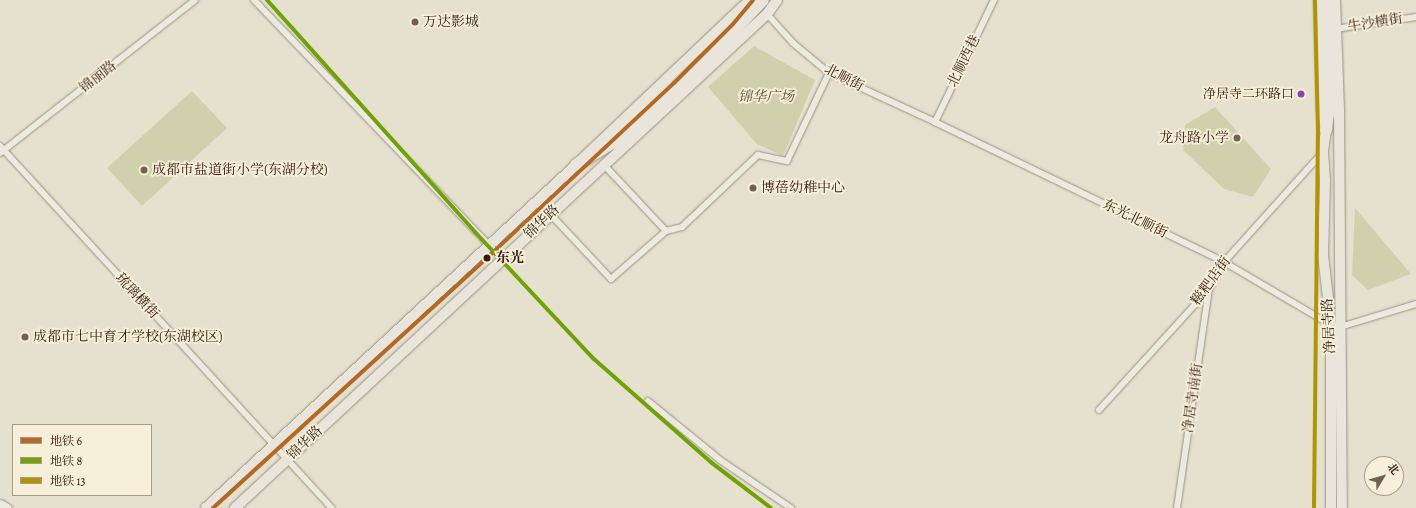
<!DOCTYPE html>
<meta charset="utf-8">
<style>
body{margin:0}
#map{position:relative;width:1416px;height:508px;overflow:hidden;background:#e6e1ce;font-family:Alegreya,"Noto Serif SC",serif}
div>[style]{position:absolute}
.green>*{inset:0;background:#d0d1ac}
.roads{filter:drop-shadow(0 0 1px #989185) drop-shadow(0 0 1px #989185)}
.street>*{height:6px;margin:-3px;padding:0 3px;transform-origin:3px;border-radius:3px;background:#ece9df}
.secondary>*{height:9px;margin:-4.5px;padding:0 4.5px;transform-origin:4.5px;border-radius:4.5px;background:#ece9df}
.primary>*{height:10px;margin:-5px;padding:0 5px;transform-origin:5px;border-radius:5px;background:#e9e5da}
.highway>*{height:12px;margin:-6px;padding:0 6px;transform-origin:6px;border-radius:6px;background:#e9e5da}
.metro-1>*{height:4px;margin:-2px;padding:0 2px;transform-origin:2px;border-radius:2px;background:#b36924}
.metro-2>*{height:4px;margin:-2px;padding:0 2px;transform-origin:2px;border-radius:2px;background:#6fa304}
.metro-3>*{height:4px;margin:-2px;padding:0 2px;transform-origin:2px;border-radius:2px;background:#b09402}
.dots>*{width:11px;height:11px;translate:-50% -50%;box-sizing:border-box;border:2px solid #f6efd9;border-radius:50%}
span{translate:-50% -50%;white-space:nowrap;text-align:center;line-height:1.15;-webkit-text-stroke:3.5px #f6efd9;paint-order:stroke}
.bus-label{font-size:13px;color:#361b0f}
.right{translate:-100% -50%;text-align:right}
.poi-label{font-size:14px;color:#361b0f}
.left{translate:0 -50%;text-align:left}
.street-label{font-size:14px;color:#361b0f}
.park-label{font-size:14px;color:#5f4e36;font-style:italic}
.stop-label{font-size:14px;color:#361b0f;font-weight:700}
.legend{position:absolute;left:12px;top:424px;width:140px;height:72px;box-sizing:border-box;background:#f6efd9;border:1px solid #a99a88;margin:0;padding:5px 7px;list-style:none;font-size:12px;color:#361b0f}
.legend li{display:flex;align-items:center;gap:8px;height:20px}
.legend b{width:20px;border:1px solid #a99a88}
.north{position:absolute;left:1364px;top:456px;width:40px;height:40px;box-sizing:border-box;background:#f6efd9;border:1px solid #a99a88;border-radius:50%;rotate:52deg;font-size:11px;font-weight:700;line-height:16px;text-align:center;color:#361b0f}
.north::after{content:'';display:block;margin:auto;width:14px;height:18px;background:#746052;clip-path:polygon(50% 0,100% 100%,50% 72%,0 100%)}
</style>
<div id="map">
<div class="green">
<div style="clip-path:polygon(754px 46px,815px 80px,783px 156px,757px 144px,708px 87px)"></div>
<div style="clip-path:polygon(192px 91px,227px 128px,142px 206px,107px 168px)"></div>
<div style="clip-path:polygon(1215px 107px,1271px 169px,1253px 197px,1224px 189px,1183px 150px,1185px 125px)"></div>
<div style="clip-path:polygon(1355px 208px,1411px 274px,1368px 290px,1352px 275px)"></div>
</div>
<div class="roads">
<div class="street">
<div style="left:254px;top:0;width:359px;rotate:46.2deg"></div>
<div style="left:767px;top:14px;width:39px;rotate:48deg"></div>
<div style="left:793px;top:43px;width:47px;rotate:39.8deg"></div>
<div style="left:829px;top:73px;width:117px;rotate:24.8deg"></div>
<div style="left:935px;top:122px;width:321px;rotate:25.8deg"></div>
<div style="left:1224px;top:262px;width:124px;rotate:30.5deg"></div>
<div style="left:1335px;top:29px;width:82px;rotate:-8.4deg"></div>
<div style="left:935px;top:122px;width:136px;rotate:-64.2deg"></div>
<div style="left:0;top:146px;width:491px;rotate:47.5deg"></div>
<div style="left:0;top:153px;width:248px;rotate:-38.1deg"></div>
<div style="left:553px;top:217px;width:85px;rotate:46.9deg"></div>
<div style="left:611px;top:279px;width:73px;rotate:-41.1deg"></div>
<div style="left:666px;top:231px;width:91px;rotate:-133.2deg"></div>
<div style="left:666px;top:231px;width:16px;rotate:-14deg"></div>
<div style="left:682px;top:227px;width:105px;rotate:-43.5deg"></div>
<div style="left:758px;top:155px;width:30px;rotate:12deg"></div>
<div style="left:787px;top:161px;width:98px;rotate:-64.5deg"></div>
<div style="left:1340px;top:327px;width:79px;rotate:-16.8deg"></div>
<div style="left:648px;top:401px;width:93px;rotate:39.3deg"></div>
<div style="left:720px;top:460px;width:86px;rotate:34.1deg"></div>
<div style="left:1099px;top:410px;width:164px;rotate:-47.7deg"></div>
<div style="left:1209px;top:289px;width:31px;rotate:-61deg"></div>
<div style="left:1224px;top:262px;width:148px;rotate:-48deg"></div>
<div style="left:1177px;top:508px;width:221px;rotate:-81.7deg"></div>
</div>
<div class="secondary">
<div style="left:0;top:504px;width:8px;rotate:30deg"></div>
</div>
<div class="primary">
<div style="left:1319px;top:0;width:109px;rotate:88.4deg"></div>
<div style="left:1322px;top:109px;width:21px;rotate:79deg"></div>
<div style="left:1326px;top:130px;width:22px;rotate:98deg"></div>
<div style="left:1323px;top:152px;width:28px;rotate:86deg"></div>
<div style="left:1325px;top:180px;width:74px;rotate:91.5deg"></div>
<div style="left:1323px;top:254px;width:71px;rotate:83.6deg"></div>
<div style="left:1331px;top:325px;width:183px;rotate:90deg"></div>
<div style="left:1335px;top:0;width:109px;rotate:87.9deg"></div>
<div style="left:1339px;top:109px;width:399px;rotate:89.6deg"></div>
<div style="left:206px;top:508px;width:505px;rotate:-42.83deg"></div>
<div style="left:576px;top:165px;width:240px;rotate:-43.5deg"></div>
<div style="left:235px;top:508px;width:726px;rotate:-42.88deg"></div>
<div style="left:767px;top:14px;width:17px;rotate:-54deg"></div>
</div>
<div class="highway">
<div style="left:1326px;top:130px;width:16px;rotate:-83deg"></div>
<div style="left:1328px;top:114px;width:114px;rotate:-89.5deg"></div>
<div style="left:576px;top:165px;width:44px;rotate:-31.2deg"></div>
<div style="left:614px;top:142px;width:139px;rotate:-42.4deg"></div>
<div style="left:717px;top:48px;width:66px;rotate:-46.2deg"></div>
</div>
</div>
<div class="metro-1">
<div style="left:213px;top:508px;width:372px;rotate:-42.4deg"></div>
<div style="left:488px;top:257px;width:255px;rotate:-43.1deg"></div>
<div style="left:674px;top:83px;width:83px;rotate:-45deg"></div>
<div style="left:733px;top:24px;width:31px;rotate:-50deg"></div>
</div>
<div class="metro-2">
<div style="left:267px;top:0;width:312px;rotate:48.1deg"></div>
<div style="left:475px;top:232px;width:174px;rotate:46.9deg"></div>
<div style="left:594px;top:359px;width:157px;rotate:41.4deg"></div>
<div style="left:712px;top:463px;width:74px;rotate:37.3deg"></div>
</div>
<div class="metro-3">
<div style="left:1314px;top:508px;width:375px;rotate:-89.4deg"></div>
<div style="left:1318px;top:133px;width:133px;rotate:-91.3deg"></div>
</div>
<div class="dots">
<div style="left:415px;top:22px;background:#746052"></div>
<div style="left:1301px;top:94px;background:#8e44ad"></div>
<div style="left:1237px;top:138px;background:#746052"></div>
<div style="left:144px;top:170px;background:#746052"></div>
<div style="left:753px;top:188px;background:#746052"></div>
<div style="left:487px;top:258px;background:#361b0f"></div>
<div style="left:25px;top:337px;background:#746052"></div>
</div>
<div class="bus-label">
<span class="right" style="left:1294px;top:94px">净居寺二环路口</span>
</div>
<div class="poi-label">
<span class="left" style="left:423px;top:22px">万达影城</span>
<span class="right" style="left:1229px;top:138px">龙舟路小学</span>
<span class="left" style="left:152px;top:170px">成都市盐道街小学(东湖分校)</span>
<span class="left" style="left:761px;top:188px">博蓓幼稚中心</span>
<span class="left" style="left:33px;top:337px">成都市七中育才学校(东湖校区)</span>
</div>
<div class="street-label">
<span style="left:1375px;top:23px;rotate:-9deg">牛沙横街</span>
<span style="left:964px;top:61px;rotate:-64deg">北顺西巷</span>
<span style="left:98px;top:77px;rotate:-38deg">锦丽路</span>
<span style="left:844px;top:78px;rotate:28deg">北顺街</span>
<span style="left:1135px;top:219px;rotate:26deg">东光北顺街</span>
<span style="left:542px;top:222px;rotate:-43deg">锦华路</span>
<span style="left:1211px;top:281px;rotate:-54deg">糍粑店街</span>
<span style="left:137px;top:296px;rotate:47deg">琉璃横街</span>
<span style="left:1329px;top:326px;rotate:-93deg">净居寺路</span>
<span style="left:1193px;top:398px;rotate:-82deg">净居寺南街</span>
<span style="left:305px;top:443px;rotate:-43deg">锦华路</span>
</div>
<div class="park-label">
<span style="left:766px;top:97px">锦华广场</span>
</div>
<div class="stop-label">
<span class="left" style="left:496px;top:258px">东光</span>
</div>
<ul class="legend">
<li><b style="height:5px;background:#b36924"></b>地铁 6</li>
<li><b style="height:5px;background:#6fa304"></b>地铁 8</li>
<li><b style="height:5px;background:#b09402"></b>地铁 13</li>
</ul>
<div class="north">北</div>
</div>
